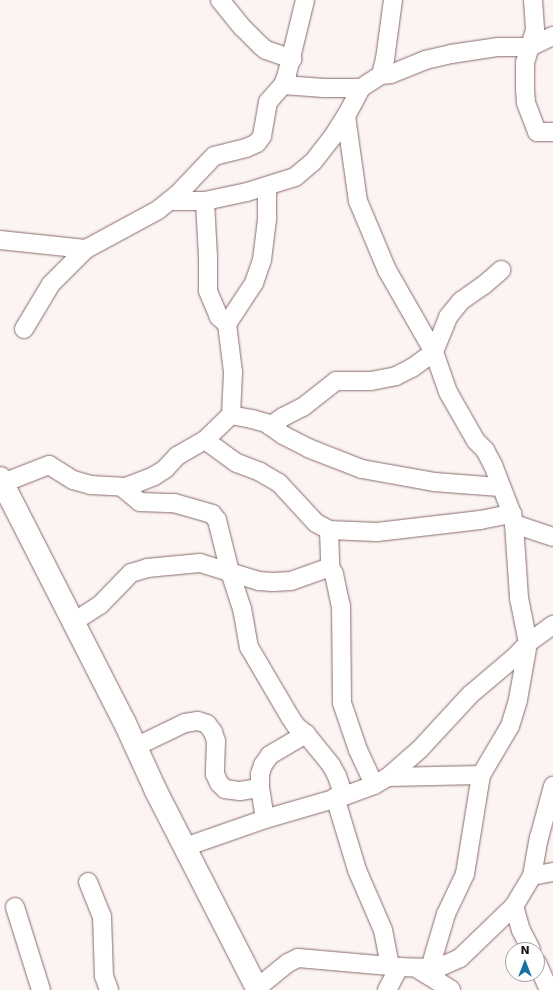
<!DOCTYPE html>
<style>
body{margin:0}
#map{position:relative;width:553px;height:990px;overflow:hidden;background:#fbf4f3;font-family:"DejaVu Sans",sans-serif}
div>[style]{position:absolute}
.roads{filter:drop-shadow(0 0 1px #8a6a69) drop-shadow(0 0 1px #8a6a69)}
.street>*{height:18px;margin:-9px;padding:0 9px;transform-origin:9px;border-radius:9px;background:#fff}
.secondary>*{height:22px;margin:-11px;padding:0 11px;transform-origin:11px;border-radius:11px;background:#fff}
span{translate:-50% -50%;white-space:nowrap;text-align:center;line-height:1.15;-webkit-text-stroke:4px #fff;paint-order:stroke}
.north{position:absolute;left:505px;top:942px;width:40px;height:40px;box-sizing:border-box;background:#fff;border:1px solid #a49f9f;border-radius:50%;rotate:0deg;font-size:11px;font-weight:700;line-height:16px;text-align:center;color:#1b0f0f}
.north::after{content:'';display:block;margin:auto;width:14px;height:18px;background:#1273a0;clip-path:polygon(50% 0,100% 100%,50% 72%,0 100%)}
</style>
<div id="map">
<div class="roads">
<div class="street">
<div style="left:220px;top:0;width:36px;rotate:51deg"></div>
<div style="left:243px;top:28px;width:25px;rotate:45deg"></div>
<div style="left:261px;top:46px;width:6px;rotate:39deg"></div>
<div style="left:266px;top:50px;width:28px;rotate:19deg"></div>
<div style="left:393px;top:0;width:60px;rotate:97.7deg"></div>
<div style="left:385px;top:59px;width:16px;rotate:104deg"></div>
<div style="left:381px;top:75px;width:24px;rotate:147deg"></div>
<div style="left:361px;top:88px;width:32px;rotate:118deg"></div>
<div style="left:346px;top:116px;width:86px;rotate:82deg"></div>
<div style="left:358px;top:201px;width:75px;rotate:67.2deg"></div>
<div style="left:387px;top:270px;width:95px;rotate:60.2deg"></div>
<div style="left:434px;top:352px;width:42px;rotate:70.7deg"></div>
<div style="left:448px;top:392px;width:56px;rotate:60.3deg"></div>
<div style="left:476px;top:441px;width:13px;rotate:45deg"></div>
<div style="left:485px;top:450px;width:17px;rotate:62deg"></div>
<div style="left:493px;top:465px;width:53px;rotate:68.8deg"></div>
<div style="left:512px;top:514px;width:10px;rotate:79deg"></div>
<div style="left:514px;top:524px;width:74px;rotate:86.1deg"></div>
<div style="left:519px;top:598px;width:46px;rotate:78.7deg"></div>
<div style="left:528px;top:643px;width:58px;rotate:100deg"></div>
<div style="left:518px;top:700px;width:27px;rotate:107deg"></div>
<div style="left:510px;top:726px;width:57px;rotate:120.6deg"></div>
<div style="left:481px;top:775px;width:100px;rotate:99.2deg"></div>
<div style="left:465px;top:874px;width:44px;rotate:115.4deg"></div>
<div style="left:446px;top:914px;width:56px;rotate:106.5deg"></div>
<div style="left:533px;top:0;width:30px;rotate:86deg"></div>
<div style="left:535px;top:30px;width:34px;rotate:107deg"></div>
<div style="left:525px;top:63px;width:26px;rotate:90deg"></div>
<div style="left:525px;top:89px;width:14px;rotate:86deg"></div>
<div style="left:526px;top:103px;width:31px;rotate:69deg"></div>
<div style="left:537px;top:132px;width:16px"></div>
<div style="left:381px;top:75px;width:10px;rotate:-6deg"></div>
<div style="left:391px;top:74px;width:37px;rotate:-22deg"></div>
<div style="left:425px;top:60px;width:27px;rotate:-13deg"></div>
<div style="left:451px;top:54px;width:48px;rotate:-8.5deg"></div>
<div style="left:498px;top:47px;width:32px"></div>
<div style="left:530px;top:47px;width:25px;rotate:-26deg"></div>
<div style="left:283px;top:85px;width:41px;rotate:4.2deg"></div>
<div style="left:324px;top:88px;width:37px"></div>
<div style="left:169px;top:201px;width:36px"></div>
<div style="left:205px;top:201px;width:43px;rotate:-12.1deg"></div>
<div style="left:247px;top:192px;width:50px;rotate:-17.4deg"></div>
<div style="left:295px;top:177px;width:23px;rotate:-40deg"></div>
<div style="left:313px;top:162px;width:31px;rotate:-52deg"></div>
<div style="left:332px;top:138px;width:26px;rotate:-58deg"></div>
<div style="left:0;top:240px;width:86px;rotate:6deg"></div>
<div style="left:227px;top:324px;width:49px;rotate:-56.6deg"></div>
<div style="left:254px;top:283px;width:24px;rotate:-71deg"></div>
<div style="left:262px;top:260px;width:41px;rotate:-83deg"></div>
<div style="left:267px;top:219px;width:32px;rotate:-90deg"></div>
<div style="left:24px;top:329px;width:52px;rotate:-59deg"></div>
<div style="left:51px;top:284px;width:49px;rotate:-45deg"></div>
<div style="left:86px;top:249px;width:82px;rotate:-28.4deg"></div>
<div style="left:158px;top:210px;width:26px;rotate:-39deg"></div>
<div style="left:178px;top:194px;width:52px;rotate:-46.5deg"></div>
<div style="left:214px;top:156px;width:33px;rotate:-14deg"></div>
<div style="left:246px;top:148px;width:12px;rotate:-24deg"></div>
<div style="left:257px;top:143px;width:9px;rotate:-54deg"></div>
<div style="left:262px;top:136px;width:35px;rotate:-80deg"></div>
<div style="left:268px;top:102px;width:23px;rotate:-49deg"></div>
<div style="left:283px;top:85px;width:12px;rotate:-70deg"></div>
<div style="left:287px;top:74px;width:76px;rotate:-76.3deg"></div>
<div style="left:231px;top:415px;width:21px;rotate:11deg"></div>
<div style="left:252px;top:419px;width:15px;rotate:16deg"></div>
<div style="left:266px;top:423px;width:21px;rotate:35deg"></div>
<div style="left:283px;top:435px;width:28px;rotate:27deg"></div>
<div style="left:308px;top:448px;width:58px;rotate:21.3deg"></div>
<div style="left:362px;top:469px;width:73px;rotate:10.2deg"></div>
<div style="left:434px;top:482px;width:66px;rotate:4.3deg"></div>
<div style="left:270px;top:426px;width:16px;rotate:-35deg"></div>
<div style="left:283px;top:417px;width:22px;rotate:-27deg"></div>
<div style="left:303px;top:407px;width:42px;rotate:-38.2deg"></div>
<div style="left:336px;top:381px;width:35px"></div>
<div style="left:371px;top:381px;width:25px;rotate:-11deg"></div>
<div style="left:396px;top:376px;width:18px;rotate:-27deg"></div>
<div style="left:412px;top:368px;width:27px;rotate:-36deg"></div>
<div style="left:434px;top:352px;width:38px;rotate:-68deg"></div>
<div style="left:448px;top:317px;width:21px;rotate:-51deg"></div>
<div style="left:461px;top:301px;width:28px;rotate:-35deg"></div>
<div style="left:484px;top:285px;width:23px;rotate:-41deg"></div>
<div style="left:205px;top:440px;width:39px;rotate:36deg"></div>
<div style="left:237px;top:463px;width:25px;rotate:21deg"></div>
<div style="left:260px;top:472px;width:22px;rotate:30deg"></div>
<div style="left:279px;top:483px;width:54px;rotate:47.2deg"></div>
<div style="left:316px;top:523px;width:15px;rotate:28deg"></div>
<div style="left:329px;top:530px;width:48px;rotate:2.4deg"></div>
<div style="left:377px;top:532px;width:104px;rotate:-6.6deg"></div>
<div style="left:480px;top:520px;width:33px;rotate:-11deg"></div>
<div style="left:3px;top:483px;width:49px;rotate:-21.4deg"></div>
<div style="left:49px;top:465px;width:28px;rotate:32deg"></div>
<div style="left:73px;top:480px;width:18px;rotate:16deg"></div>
<div style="left:90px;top:485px;width:36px;rotate:3deg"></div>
<div style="left:126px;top:487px;width:30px;rotate:-21deg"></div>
<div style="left:154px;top:476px;width:13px;rotate:-32deg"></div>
<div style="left:165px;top:469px;width:18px;rotate:-47deg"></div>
<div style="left:177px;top:456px;width:32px;rotate:-30deg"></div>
<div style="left:205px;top:440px;width:36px;rotate:-44deg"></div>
<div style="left:231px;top:415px;width:43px;rotate:-87.3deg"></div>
<div style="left:233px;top:372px;width:48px;rotate:-97.1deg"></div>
<div style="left:227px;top:324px;width:11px;rotate:-139deg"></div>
<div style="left:219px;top:317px;width:28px;rotate:-113deg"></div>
<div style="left:208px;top:291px;width:34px;rotate:-90deg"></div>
<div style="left:208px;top:257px;width:56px;rotate:-93.1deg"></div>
<div style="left:122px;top:487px;width:23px;rotate:40deg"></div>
<div style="left:140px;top:502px;width:34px;rotate:2deg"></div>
<div style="left:174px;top:503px;width:40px;rotate:16deg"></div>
<div style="left:212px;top:514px;width:8px;rotate:50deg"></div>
<div style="left:217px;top:520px;width:54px;rotate:76deg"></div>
<div style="left:230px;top:572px;width:38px;rotate:72deg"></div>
<div style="left:242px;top:608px;width:40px;rotate:80deg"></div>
<div style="left:249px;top:647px;width:81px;rotate:59.6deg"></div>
<div style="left:290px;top:717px;width:11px;rotate:56deg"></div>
<div style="left:296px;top:726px;width:13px;rotate:39deg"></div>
<div style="left:306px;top:734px;width:40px;rotate:51deg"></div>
<div style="left:331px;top:765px;width:13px;rotate:61deg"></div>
<div style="left:337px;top:776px;width:21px;rotate:71deg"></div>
<div style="left:514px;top:524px;width:41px;rotate:18.4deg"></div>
<div style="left:329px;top:530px;width:37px;rotate:88deg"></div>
<div style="left:330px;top:567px;width:8px;rotate:60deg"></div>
<div style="left:334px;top:574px;width:33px;rotate:78deg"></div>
<div style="left:341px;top:606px;width:97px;rotate:89.4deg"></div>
<div style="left:342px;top:703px;width:50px;rotate:71.2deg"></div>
<div style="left:358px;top:750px;width:38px;rotate:65deg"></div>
<div style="left:72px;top:623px;width:33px;rotate:-33deg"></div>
<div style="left:100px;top:605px;width:45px;rotate:-45.9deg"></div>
<div style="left:131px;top:573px;width:17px;rotate:-17deg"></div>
<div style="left:147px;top:568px;width:53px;rotate:-5.4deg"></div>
<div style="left:200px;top:563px;width:62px;rotate:17deg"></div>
<div style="left:259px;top:581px;width:14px;rotate:4deg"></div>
<div style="left:273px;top:582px;width:18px;rotate:-3deg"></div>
<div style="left:291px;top:581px;width:41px;rotate:-19.7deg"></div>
<div style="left:135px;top:747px;width:55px;rotate:-25.6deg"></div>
<div style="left:185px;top:723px;width:13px;rotate:-9deg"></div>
<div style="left:198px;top:721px;width:9px;rotate:18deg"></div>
<div style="left:207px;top:724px;width:10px;rotate:53deg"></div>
<div style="left:213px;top:732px;width:9px;rotate:72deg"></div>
<div style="left:216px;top:741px;width:33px;rotate:92deg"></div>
<div style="left:215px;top:774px;width:10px;rotate:66deg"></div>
<div style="left:219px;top:783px;width:8px;rotate:45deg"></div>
<div style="left:225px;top:789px;width:15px;rotate:8deg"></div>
<div style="left:240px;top:791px;width:20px;rotate:-9deg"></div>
<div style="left:388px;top:777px;width:93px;rotate:-1.2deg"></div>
<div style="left:335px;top:797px;width:76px;rotate:73.2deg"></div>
<div style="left:357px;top:870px;width:65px;rotate:66.6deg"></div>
<div style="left:383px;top:930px;width:37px;rotate:79deg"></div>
<div style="left:390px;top:966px;width:9px;rotate:6deg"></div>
<div style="left:265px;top:819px;width:31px;rotate:-99deg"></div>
<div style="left:260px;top:788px;width:14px;rotate:-90deg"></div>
<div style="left:260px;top:774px;width:9px;rotate:-72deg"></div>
<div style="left:263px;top:765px;width:12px;rotate:-55deg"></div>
<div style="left:270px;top:755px;width:42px;rotate:-30.3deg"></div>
<div style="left:185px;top:847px;width:85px;rotate:-19.3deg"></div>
<div style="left:265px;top:819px;width:82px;rotate:-16.2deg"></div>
<div style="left:344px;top:796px;width:32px;rotate:-20deg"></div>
<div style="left:374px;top:785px;width:16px;rotate:-30deg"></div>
<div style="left:388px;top:777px;width:43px;rotate:-41.2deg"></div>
<div style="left:420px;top:749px;width:75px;rotate:-47.2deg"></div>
<div style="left:471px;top:694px;width:59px;rotate:-40.2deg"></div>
<div style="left:516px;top:656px;width:18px;rotate:-47deg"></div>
<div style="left:528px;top:643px;width:31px;rotate:-36deg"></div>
<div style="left:532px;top:876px;width:21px;rotate:-11deg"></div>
<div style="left:88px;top:882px;width:37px;rotate:68deg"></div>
<div style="left:102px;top:916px;width:60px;rotate:88.1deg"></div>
<div style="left:104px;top:976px;width:15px;rotate:70deg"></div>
<div style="left:514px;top:906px;width:25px;rotate:74deg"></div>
<div style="left:521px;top:930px;width:22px;rotate:63deg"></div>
<div style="left:15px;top:907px;width:87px;rotate:72.6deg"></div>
<div style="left:537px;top:963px;width:30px;rotate:66deg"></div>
<div style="left:418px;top:969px;width:39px;rotate:32deg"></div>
<div style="left:257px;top:988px;width:40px;rotate:-39deg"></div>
<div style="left:288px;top:963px;width:11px;rotate:-27deg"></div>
<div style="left:298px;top:958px;width:92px;rotate:5deg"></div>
<div style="left:387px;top:990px;width:26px;rotate:-62deg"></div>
<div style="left:399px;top:967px;width:31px;rotate:2deg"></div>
<div style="left:430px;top:968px;width:10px;rotate:-6deg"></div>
<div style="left:440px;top:967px;width:22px;rotate:-24deg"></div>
<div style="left:460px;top:958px;width:75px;rotate:-43.9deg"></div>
<div style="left:514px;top:906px;width:35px;rotate:-59deg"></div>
<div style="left:532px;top:876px;width:39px;rotate:-80deg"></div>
<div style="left:539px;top:838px;width:54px;rotate:-74.9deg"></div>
</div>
<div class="secondary">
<div style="left:0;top:478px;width:273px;rotate:63deg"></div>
<div style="left:124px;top:721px;width:77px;rotate:65.4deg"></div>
<div style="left:156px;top:791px;width:224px;rotate:62.9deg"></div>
</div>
</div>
<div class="north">N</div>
</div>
